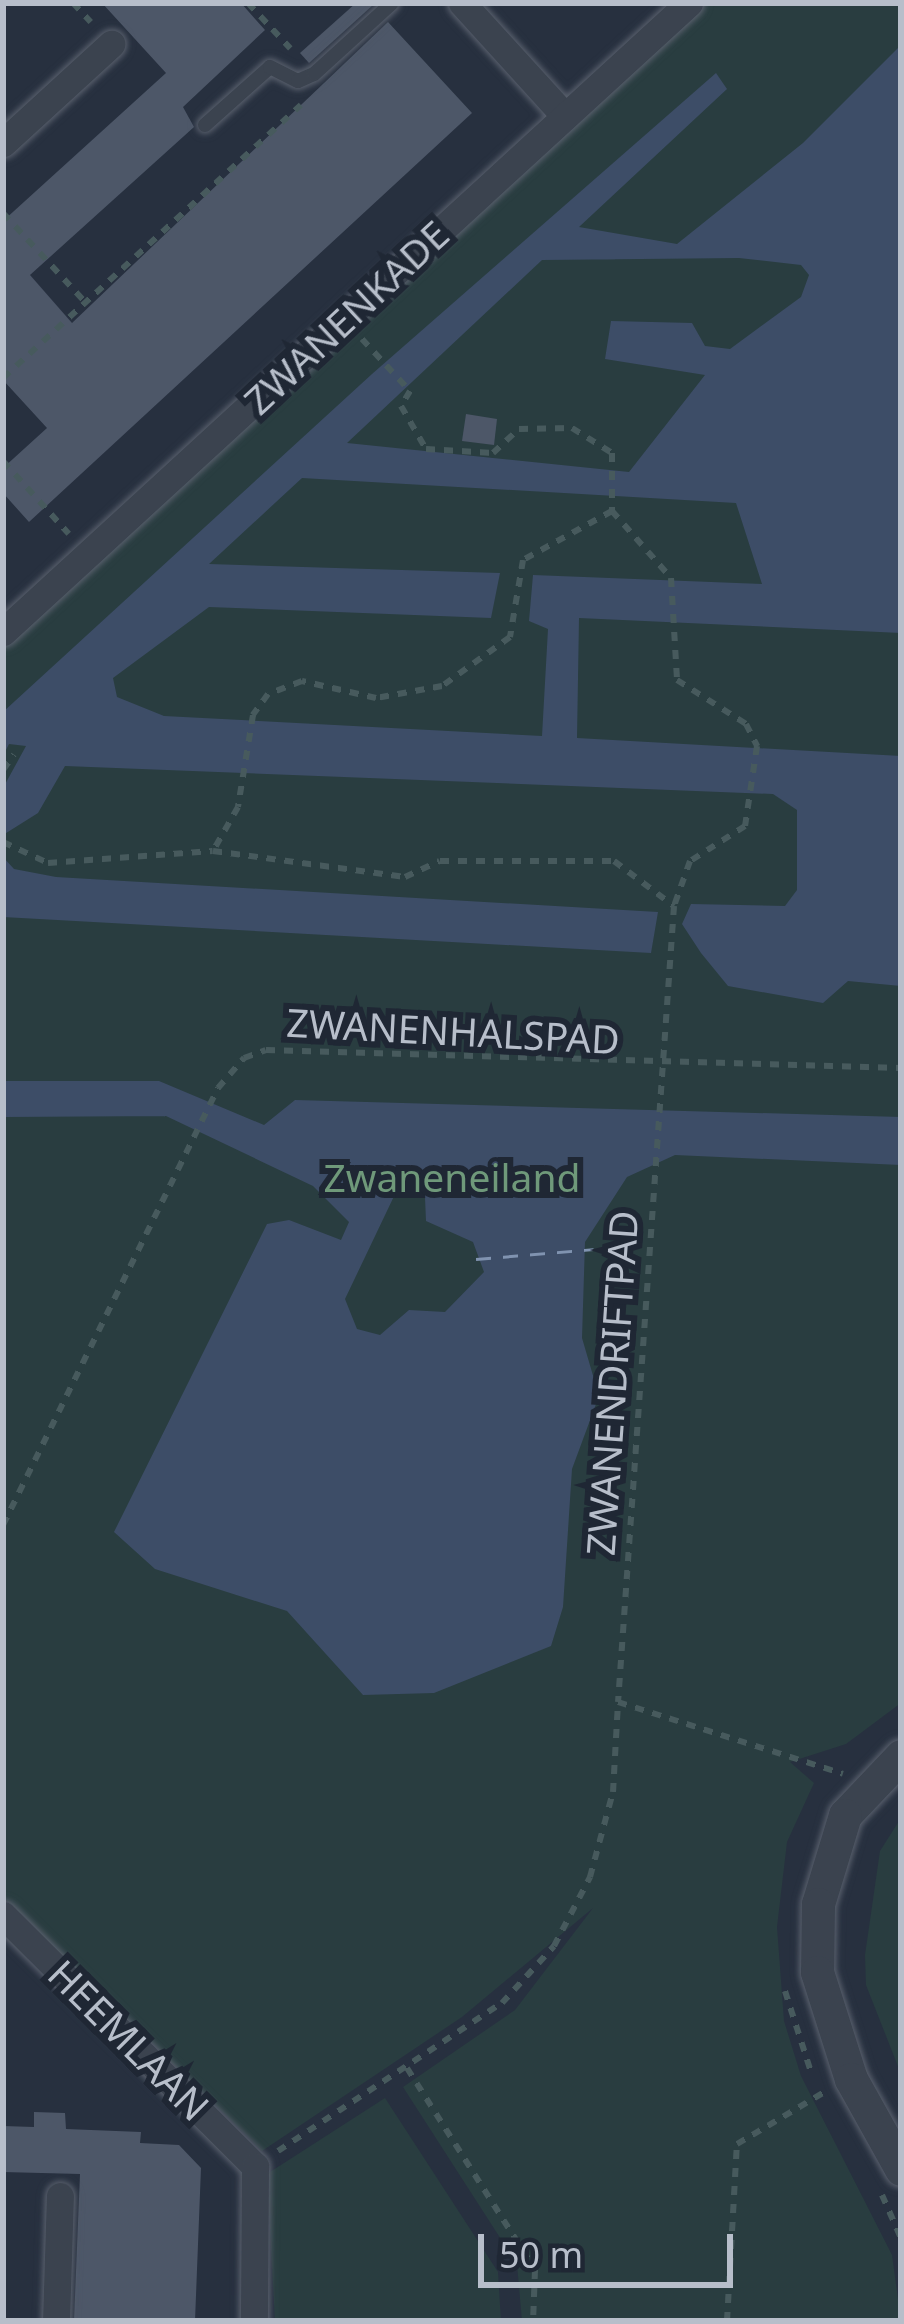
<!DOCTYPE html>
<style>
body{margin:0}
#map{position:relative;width:904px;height:2324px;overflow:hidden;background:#27303f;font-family:"Noto Sans",sans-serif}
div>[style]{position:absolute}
.green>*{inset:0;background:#293d40}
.water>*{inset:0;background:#3d4d67}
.ferry>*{height:3px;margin-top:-1.5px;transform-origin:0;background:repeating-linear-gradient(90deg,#8093b0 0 15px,transparent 0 27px)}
.building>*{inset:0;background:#4d5768}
.path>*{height:6px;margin-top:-3px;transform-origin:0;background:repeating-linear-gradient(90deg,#475a5d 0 9px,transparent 0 18px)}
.roads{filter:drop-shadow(0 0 3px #59606d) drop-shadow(0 0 3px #59606d)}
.service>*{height:14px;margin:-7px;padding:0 7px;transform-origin:7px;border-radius:7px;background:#3b434f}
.minor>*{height:27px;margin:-13.5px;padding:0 13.5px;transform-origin:13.5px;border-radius:13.5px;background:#3b434f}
.tertiary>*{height:33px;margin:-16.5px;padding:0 16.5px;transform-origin:16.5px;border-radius:16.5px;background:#3b434f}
span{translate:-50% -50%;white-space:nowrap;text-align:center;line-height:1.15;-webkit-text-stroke:12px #1f2734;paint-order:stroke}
.street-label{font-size:39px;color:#b7beca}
.park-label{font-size:39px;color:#6f997a}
.frame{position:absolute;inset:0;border:6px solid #b7beca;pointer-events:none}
.scale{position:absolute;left:478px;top:2234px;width:255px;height:54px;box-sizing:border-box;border:6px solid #b7beca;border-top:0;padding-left:15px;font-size:36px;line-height:42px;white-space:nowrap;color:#b7beca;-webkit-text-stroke:9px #1f2734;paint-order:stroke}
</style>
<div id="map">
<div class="green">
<div style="clip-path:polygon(699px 3px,901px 3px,901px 1703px,846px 1744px,790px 1762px,814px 1783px,787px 1842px,777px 1927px,784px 2021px,801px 2076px,892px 2255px,901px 2321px,522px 2321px,517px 2264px,403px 2087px,515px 2010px,593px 1908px,462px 2017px,262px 2151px,3px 1897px,3px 647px)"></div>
<div style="clip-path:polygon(901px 1818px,901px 2074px,866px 1985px,865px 1955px,880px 1851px)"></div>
<div style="clip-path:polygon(385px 2098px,498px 2272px,501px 2321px,275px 2321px,267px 2174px)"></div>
</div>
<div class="water">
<div style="clip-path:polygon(evenodd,901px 45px,901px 633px,579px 618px,577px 738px,901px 756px,901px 986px,848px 981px,823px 1003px,728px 986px,701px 953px,682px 924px,691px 904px,785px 906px,797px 890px,797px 810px,773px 794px,65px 766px,38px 813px,3px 835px,3px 788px,26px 746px,9px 744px,3px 756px,3px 712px,372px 374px,716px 73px,727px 89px,579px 227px,677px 244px,803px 143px,901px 45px,739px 258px,801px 265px,809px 275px,801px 297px,730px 349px,705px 346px,692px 323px,611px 321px,605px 359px,705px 375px,629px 472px,347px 443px,542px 260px,739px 258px,901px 45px,302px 478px,736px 503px,762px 584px,533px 575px,529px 621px,548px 629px,542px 736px,164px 716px,117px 697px,113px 678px,209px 607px,491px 618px,500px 573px,209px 564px,302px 478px)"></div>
<div style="clip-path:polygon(3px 857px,14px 869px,56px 877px,658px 912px,651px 953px,3px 917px)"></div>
<div style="clip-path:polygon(evenodd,3px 1081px,159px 1081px,264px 1125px,295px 1100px,901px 1117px,901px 1165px,675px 1155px,627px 1177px,585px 1242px,582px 1338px,599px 1396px,572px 1469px,563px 1607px,551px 1646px,434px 1693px,363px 1695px,287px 1611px,155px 1569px,114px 1532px,267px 1224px,289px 1220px,341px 1240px,349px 1222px,313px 1186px,166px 1116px,3px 1117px,3px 1081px,407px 1169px,424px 1174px,426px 1221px,473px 1242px,484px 1272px,445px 1312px,409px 1310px,380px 1335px,357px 1329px,345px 1299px,407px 1169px)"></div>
</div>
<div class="ferry">
<div style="left:476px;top:1259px;width:118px;rotate:-4.8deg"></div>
</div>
<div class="building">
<div style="clip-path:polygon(102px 3px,241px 3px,265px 30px,183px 107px,194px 127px,30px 275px,72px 323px,388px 22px,472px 113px,29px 522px,3px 493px,3px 468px,47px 428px,3px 380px,3px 221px,166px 73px)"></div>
<div style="clip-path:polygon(356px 3px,373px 5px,309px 63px,300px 53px)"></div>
<div style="clip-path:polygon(466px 414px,497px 419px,494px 445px,462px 441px)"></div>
<div style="clip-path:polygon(34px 2112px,65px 2113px,66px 2129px,141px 2132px,140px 2143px,179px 2145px,201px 2168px,195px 2321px,74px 2321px,80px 2174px,3px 2172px,3px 2126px,34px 2127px)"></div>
</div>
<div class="path">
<div style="left:73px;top:3px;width:26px;rotate:47deg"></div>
<div style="left:248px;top:3px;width:62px;rotate:47deg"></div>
<div style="left:3px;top:213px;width:121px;rotate:47.3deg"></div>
<div style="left:362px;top:339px;width:71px;rotate:47.3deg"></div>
<div style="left:410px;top:391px;width:17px;rotate:121deg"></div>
<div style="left:401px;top:406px;width:50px;rotate:59.8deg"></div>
<div style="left:426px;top:449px;width:67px;rotate:3.4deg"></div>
<div style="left:493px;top:453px;width:35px;rotate:-43deg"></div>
<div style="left:519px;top:429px;width:53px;rotate:-1.1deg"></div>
<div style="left:572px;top:428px;width:47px;rotate:32deg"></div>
<div style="left:612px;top:453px;width:58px;rotate:90deg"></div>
<div style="left:612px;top:511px;width:89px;rotate:48.6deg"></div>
<div style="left:671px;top:578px;width:102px;rotate:86.6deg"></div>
<div style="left:677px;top:680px;width:82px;rotate:32.5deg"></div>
<div style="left:746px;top:724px;width:25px;rotate:63deg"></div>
<div style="left:757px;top:746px;width:81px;rotate:98.5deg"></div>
<div style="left:745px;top:826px;width:65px;rotate:147.5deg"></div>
<div style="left:690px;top:861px;width:48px;rotate:109.6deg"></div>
<div style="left:674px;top:906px;width:798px;rotate:94.02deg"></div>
<div style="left:618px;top:1702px;width:236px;rotate:17.7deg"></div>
<div style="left:3px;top:378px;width:404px;rotate:-42.5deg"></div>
<div style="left:3px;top:461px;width:98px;rotate:47.9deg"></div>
<div style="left:612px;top:511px;width:102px;rotate:151.2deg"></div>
<div style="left:523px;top:560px;width:78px;rotate:99.6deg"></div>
<div style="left:510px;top:637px;width:84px;rotate:144.2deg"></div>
<div style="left:442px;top:686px;width:67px;rotate:169.7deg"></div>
<div style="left:376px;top:698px;width:76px;rotate:-167.1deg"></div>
<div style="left:302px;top:681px;width:36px;rotate:159deg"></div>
<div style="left:268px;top:694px;width:26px;rotate:126deg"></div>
<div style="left:253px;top:715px;width:93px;rotate:99.3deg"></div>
<div style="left:238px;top:807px;width:51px;rotate:119.6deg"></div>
<div style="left:213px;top:851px;width:194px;rotate:7.7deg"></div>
<div style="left:405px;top:877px;width:38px;rotate:-25deg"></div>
<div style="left:440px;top:861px;width:174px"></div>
<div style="left:614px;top:861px;width:75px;rotate:36.9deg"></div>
<div style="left:3px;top:770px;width:19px;rotate:-55deg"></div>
<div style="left:3px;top:842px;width:50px;rotate:25deg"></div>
<div style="left:48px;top:863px;width:165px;rotate:-4.2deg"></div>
<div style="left:3px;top:1525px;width:487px;rotate:-63.8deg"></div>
<div style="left:218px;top:1088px;width:40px;rotate:-49deg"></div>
<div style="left:244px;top:1058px;width:23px;rotate:-20deg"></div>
<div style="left:266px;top:1050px;width:635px;rotate:1.62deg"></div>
<div style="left:785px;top:1991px;width:82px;rotate:72.2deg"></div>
<div style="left:407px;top:2068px;width:239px;rotate:57.6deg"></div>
<div style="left:535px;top:2270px;width:51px;rotate:92.2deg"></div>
<div style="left:278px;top:2151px;width:268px;rotate:-33.5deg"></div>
<div style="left:502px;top:2003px;width:77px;rotate:-47.6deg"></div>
<div style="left:554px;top:1946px;width:78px;rotate:-62.4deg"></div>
<div style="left:590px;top:1877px;width:88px;rotate:-74.9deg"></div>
<div style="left:613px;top:1792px;width:90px;rotate:-86.8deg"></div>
<div style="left:882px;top:2195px;width:47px;rotate:66.2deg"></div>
<div style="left:727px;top:2321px;width:177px;rotate:-86.8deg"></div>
<div style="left:737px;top:2144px;width:100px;rotate:-30.7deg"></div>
</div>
<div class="roads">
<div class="service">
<div style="left:205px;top:125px;width:87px;rotate:-41.7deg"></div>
<div style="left:270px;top:67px;width:31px;rotate:27deg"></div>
<div style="left:298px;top:81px;width:17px;rotate:-24deg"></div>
<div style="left:314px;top:74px;width:105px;rotate:-42.3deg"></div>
</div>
<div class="minor">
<div style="left:462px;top:3px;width:153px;rotate:47.7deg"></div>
<div style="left:3px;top:143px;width:147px;rotate:-42.5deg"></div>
<div style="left:3px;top:632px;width:931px;rotate:-42.52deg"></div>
<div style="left:3px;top:1915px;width:356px;rotate:44.9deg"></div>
<div style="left:255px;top:2166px;width:155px;rotate:90.4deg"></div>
<div style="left:56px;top:2321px;width:125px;rotate:-88.2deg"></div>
</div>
<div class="tertiary">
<div style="left:901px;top:1756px;width:81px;rotate:133.5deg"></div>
<div style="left:845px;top:1815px;width:93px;rotate:106.9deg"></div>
<div style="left:818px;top:1904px;width:68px;rotate:90.8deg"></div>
<div style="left:817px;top:1972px;width:112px;rotate:72.4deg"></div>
<div style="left:851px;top:2079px;width:103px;rotate:60.9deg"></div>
</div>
</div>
<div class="street-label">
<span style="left:346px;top:317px;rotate:-43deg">ZWANENKADE</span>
<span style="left:453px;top:1031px;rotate:3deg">ZWANENHALSPAD</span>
<span style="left:612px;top:1383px;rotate:-86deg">ZWANENDRIFTPAD</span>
<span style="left:129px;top:2040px;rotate:45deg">HEEMLAAN</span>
</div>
<div class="park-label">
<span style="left:452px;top:1177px">Zwaneneiland</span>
</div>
<div class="frame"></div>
<div class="scale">50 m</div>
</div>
